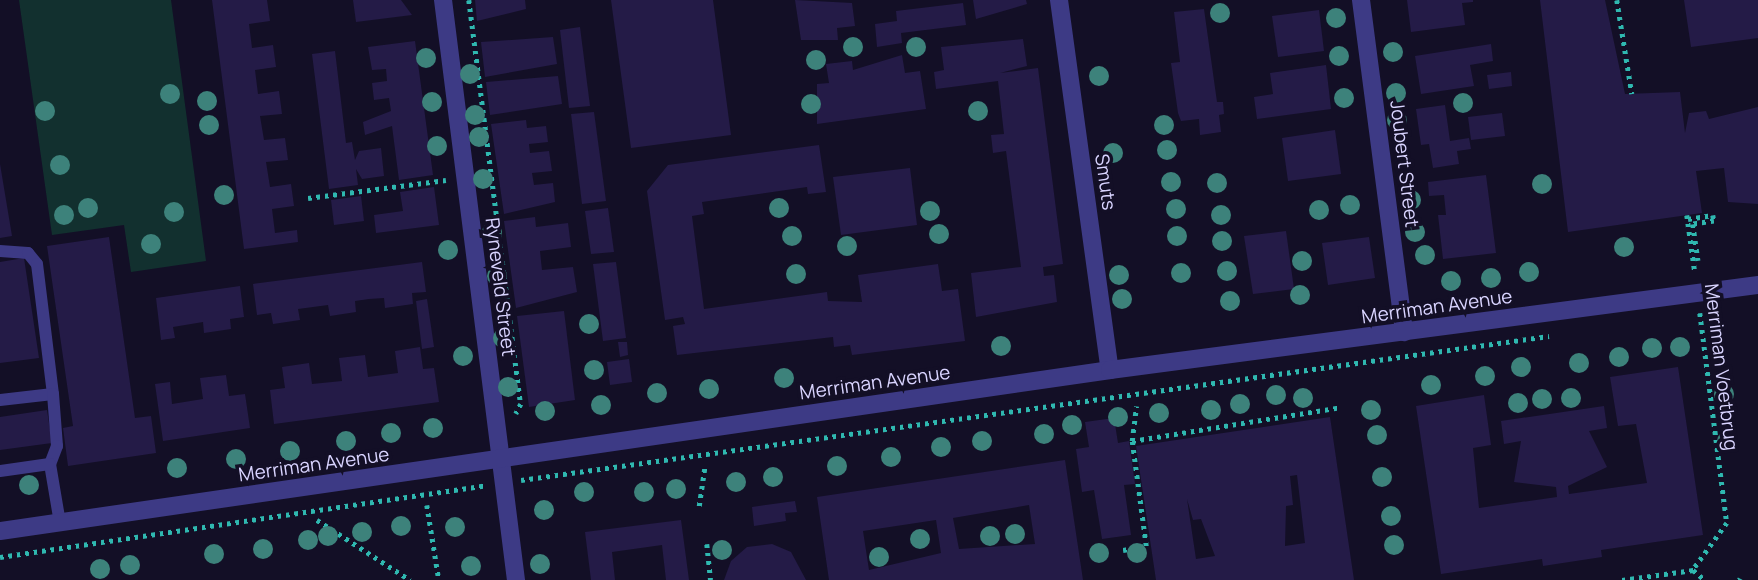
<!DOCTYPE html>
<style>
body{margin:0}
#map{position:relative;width:1758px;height:580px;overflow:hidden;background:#130f26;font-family:Manrope,sans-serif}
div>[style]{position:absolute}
.green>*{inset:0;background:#12302f}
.building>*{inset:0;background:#241b47}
.path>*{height:4.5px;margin-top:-2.25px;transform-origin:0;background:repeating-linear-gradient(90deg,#2fb8b0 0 3.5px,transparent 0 8.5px)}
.service>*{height:12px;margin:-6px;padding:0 6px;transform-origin:6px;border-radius:6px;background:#3d3a85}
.minor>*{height:18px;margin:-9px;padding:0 9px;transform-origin:9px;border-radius:9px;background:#3d3a85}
.tertiary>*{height:18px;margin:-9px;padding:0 9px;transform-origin:9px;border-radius:9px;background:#3d3a85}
.trees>*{width:20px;height:20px;margin:-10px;border-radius:50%;background:#3d827b}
span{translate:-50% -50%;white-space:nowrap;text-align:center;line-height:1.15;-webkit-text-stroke:7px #130f26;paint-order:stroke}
.street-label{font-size:19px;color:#d9d4ff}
</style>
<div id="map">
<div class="green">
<div style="clip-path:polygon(19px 0,171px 0,206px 261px,131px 272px,124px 225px,52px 235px)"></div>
</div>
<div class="building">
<div style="clip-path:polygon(212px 0,267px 0,270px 21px,249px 24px,252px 48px,273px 45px,276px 67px,255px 70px,258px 94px,279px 91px,282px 114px,260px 116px,264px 140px,285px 138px,288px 160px,266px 162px,270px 187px,291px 184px,294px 206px,272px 209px,275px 233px,297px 230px,298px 242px,244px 249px)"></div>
<div style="clip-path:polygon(353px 0,401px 0,412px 15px,356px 22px)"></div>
<div style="clip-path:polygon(475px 0,525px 0,526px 9px,477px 21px)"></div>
<div style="clip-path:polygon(611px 0,713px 0,731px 135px,631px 148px)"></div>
<div style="clip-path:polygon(795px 0,852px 3px,855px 26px,837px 28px,838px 40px,801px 40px)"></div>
<div style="clip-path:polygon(973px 0,1026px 0,1027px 4px,976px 19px)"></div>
<div style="clip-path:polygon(1407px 0,1473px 0,1473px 2px,1462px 3px,1465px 25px,1411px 32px)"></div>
<div style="clip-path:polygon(1540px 0,1605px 0,1625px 94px,1680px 92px,1685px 133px,1689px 113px,1706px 111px,1709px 119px,1758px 107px,1758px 204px,1728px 202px,1724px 168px,1696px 171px,1702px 213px,1568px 232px)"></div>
<div style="clip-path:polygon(1684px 0,1758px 0,1758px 38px,1691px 47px)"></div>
<div style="clip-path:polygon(963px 3px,966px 25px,901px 33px,902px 43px,877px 47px,875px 24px,897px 21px,896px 11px)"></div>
<div style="clip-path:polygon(1204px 9px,1217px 102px,1223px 102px,1224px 114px,1219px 115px,1221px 132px,1200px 135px,1199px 119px,1181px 121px,1178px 113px,1171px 63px,1180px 62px,1174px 12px)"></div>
<div style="clip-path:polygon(1319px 10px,1324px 51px,1278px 57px,1272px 16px)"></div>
<div style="clip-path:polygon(580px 27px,590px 106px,569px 108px,560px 30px)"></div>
<div style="clip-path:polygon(553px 37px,557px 64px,485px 77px,481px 42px)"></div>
<div style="clip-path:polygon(1023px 39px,1027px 66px,1000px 73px,1038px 68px,1063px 264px,1043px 267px,1044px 276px,1054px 275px,1057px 302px,976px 317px,971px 273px,1021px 267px,1006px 151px,993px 153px,991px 135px,1004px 134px,998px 81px,936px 89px,934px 72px,944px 70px,941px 47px)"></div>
<div style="clip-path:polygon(415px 41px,433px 175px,399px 180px,392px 126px,365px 135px,363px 122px,391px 111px,389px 98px,374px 100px,372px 83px,387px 81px,386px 69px,372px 70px,368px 47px)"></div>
<div style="clip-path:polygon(1491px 44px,1493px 61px,1470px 65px,1474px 86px,1421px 94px,1415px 56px)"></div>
<div style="clip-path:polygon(335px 51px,346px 143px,352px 142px,355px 160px,359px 151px,381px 148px,384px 176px,362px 179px,356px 169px,358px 185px,329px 189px,312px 54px)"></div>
<div style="clip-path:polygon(902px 55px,905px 73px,920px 71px,926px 109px,817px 124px,817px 84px,829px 83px,826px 64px,852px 61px,853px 70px)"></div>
<div style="clip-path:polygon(1326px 65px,1331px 109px,1257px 119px,1254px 97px,1273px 94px,1270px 73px)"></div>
<div style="clip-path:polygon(1511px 72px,1512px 86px,1489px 89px,1487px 75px)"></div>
<div style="clip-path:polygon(558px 76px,562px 104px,490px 115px,486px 82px)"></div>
<div style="clip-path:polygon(1445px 105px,1450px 141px,1469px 138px,1471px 149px,1457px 151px,1459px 164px,1433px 168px,1429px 144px,1421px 145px,1416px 109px)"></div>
<div style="clip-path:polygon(594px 112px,606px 201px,582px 204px,571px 114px)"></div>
<div style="clip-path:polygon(1502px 113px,1505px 136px,1471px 140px,1468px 117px)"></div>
<div style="clip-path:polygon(526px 120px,527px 128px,546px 126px,548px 142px,529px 144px,530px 153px,549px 151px,552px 171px,532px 173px,534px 185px,553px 183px,555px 202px,504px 214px,491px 124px)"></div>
<div style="clip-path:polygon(1335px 130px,1341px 174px,1288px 181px,1282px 138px)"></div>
<div style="clip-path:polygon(819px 145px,826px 192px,808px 194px,807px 187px,702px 202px,704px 214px,692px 216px,704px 309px,827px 292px,828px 301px,862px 302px,858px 275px,938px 264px,942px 291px,958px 289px,965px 341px,852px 355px,850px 345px,834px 347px,833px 337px,677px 355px,673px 326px,685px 324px,683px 317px,665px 320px,647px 191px,668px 165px)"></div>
<div style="clip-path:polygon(0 164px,12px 236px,0 238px)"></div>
<div style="clip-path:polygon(910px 168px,917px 225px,841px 235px,833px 177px)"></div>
<div style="clip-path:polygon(1486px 175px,1496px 253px,1443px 259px,1438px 215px,1446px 215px,1444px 195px,1429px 196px,1428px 182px)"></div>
<div style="clip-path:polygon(434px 187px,439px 225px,376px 233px,374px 215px,403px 211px,400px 192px)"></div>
<div style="clip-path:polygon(361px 196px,364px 221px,334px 225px,331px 200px)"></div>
<div style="clip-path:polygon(608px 208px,614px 252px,591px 254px,585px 211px)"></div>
<div style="clip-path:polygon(535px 217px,536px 227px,568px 223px,571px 247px,540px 251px,541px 261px,542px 270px,573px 267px,577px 292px,516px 308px,504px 221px)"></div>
<div style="clip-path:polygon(1286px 231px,1294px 289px,1253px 294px,1244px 236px)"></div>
<div style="clip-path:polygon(109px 237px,135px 418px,151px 416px,156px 453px,68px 466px,63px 428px,73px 426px,47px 246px)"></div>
<div style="clip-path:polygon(1369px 237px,1375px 278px,1328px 285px,1322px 243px)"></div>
<div style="clip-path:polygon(24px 258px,39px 358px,0 363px,0 262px)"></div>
<div style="clip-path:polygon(422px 262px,426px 292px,412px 293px,413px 304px,385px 308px,384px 298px,369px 299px,355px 301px,356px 312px,330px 316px,328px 305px,298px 309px,300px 320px,273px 324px,271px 313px,257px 315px,253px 284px)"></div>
<div style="clip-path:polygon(616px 262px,626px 338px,603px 341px,593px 264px)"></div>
<div style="clip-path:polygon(240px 286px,244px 317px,230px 319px,231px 329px,204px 333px,203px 322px,173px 327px,175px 338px,161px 340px,156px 298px)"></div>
<div style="clip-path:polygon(427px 299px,434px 347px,422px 349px,416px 301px)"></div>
<div style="clip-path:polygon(564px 311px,575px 400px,529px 407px,517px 316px)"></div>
<div style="clip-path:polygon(618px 342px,627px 342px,628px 355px,620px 357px)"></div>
<div style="clip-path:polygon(420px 347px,423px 369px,434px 368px,439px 402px,274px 424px,270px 390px,285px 388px,282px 367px,309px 363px,312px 384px,342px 381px,339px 358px,365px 355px,368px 377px,398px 373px,395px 351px)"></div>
<div style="clip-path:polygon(629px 359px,632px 382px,610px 385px,607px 362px)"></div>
<div style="clip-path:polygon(1678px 367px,1703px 535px,1601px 550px,1602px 557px,1543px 566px,1542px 559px,1441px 574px,1416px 406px,1484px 395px,1491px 445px,1473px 448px,1479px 508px,1557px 497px,1556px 487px,1514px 482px,1521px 441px,1504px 444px,1501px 421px,1604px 406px,1607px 428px,1589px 431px,1607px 467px,1568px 486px,1569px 494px,1647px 483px,1636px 424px,1618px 426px,1610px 377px)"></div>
<div style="clip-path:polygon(226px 375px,229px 396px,245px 394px,250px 428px,163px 441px,155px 384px,170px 382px,172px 404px,203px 399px,200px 378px)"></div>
<div style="clip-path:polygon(47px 410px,52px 443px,0 450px,0 417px)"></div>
<div style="clip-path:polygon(evenodd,1330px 417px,1354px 580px,1156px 580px,1136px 446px,1330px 417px,1297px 475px,1305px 543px,1285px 546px,1286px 506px,1293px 505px,1290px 476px,1297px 475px,1330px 417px,1187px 499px,1193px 520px,1201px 519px,1215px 556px,1196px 559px,1187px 499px)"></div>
<div style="clip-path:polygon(1114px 418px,1118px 443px,1129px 441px,1135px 484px,1124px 485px,1131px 535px,1102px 539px,1094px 490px,1082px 492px,1076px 449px,1089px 447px,1085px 422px)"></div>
<div style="clip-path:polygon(evenodd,1065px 460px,1083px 580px,829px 580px,817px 497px,1065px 460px,1029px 505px,1035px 544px,959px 549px,953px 518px,1029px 505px,1065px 460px,936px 520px,941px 553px,869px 570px,863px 531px,936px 520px)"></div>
<div style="clip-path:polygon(795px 501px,797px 512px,785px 513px,786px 521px,754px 526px,752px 507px)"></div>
<div style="clip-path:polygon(681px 520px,689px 580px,666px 580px,662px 545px,612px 552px,615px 580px,591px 580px,585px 532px)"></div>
<div style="clip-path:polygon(772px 544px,791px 552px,806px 580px,724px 580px,731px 561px,747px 547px)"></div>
</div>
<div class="path">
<div style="left:469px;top:0;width:407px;rotate:82.7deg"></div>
<div style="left:521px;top:404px;width:11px;rotate:117deg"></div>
<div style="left:1617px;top:0;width:95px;rotate:80.9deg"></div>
<div style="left:308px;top:198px;width:139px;rotate:-7.4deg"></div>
<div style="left:1687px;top:215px;width:59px;rotate:82.1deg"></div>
<div style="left:1688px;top:219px;width:25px;rotate:-9deg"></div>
<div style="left:1713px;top:215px;width:6px;rotate:81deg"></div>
<div style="left:1714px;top:221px;width:21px;rotate:172deg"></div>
<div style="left:1693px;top:224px;width:37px;rotate:82deg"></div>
<div style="left:1700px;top:313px;width:212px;rotate:82.7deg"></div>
<div style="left:1727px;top:523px;width:58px;rotate:125.9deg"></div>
<div style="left:1693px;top:570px;width:16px;rotate:40deg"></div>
<div style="left:1132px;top:441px;width:212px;rotate:-9.2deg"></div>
<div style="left:521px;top:480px;width:1038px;rotate:-7.97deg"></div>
<div style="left:427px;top:505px;width:76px;rotate:80.9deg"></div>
<div style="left:699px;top:506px;width:41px;rotate:-81.7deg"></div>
<div style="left:317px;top:520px;width:111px;rotate:32.8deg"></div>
<div style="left:707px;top:544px;width:36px;rotate:84deg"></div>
<div style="left:1123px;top:550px;width:23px;rotate:-10deg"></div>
<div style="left:1146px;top:546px;width:106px;rotate:-97.6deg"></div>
<div style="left:1132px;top:441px;width:35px;rotate:-83deg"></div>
<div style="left:0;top:557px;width:490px;rotate:-8.4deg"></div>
<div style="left:1622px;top:580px;width:72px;rotate:-8deg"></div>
<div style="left:1739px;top:580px;width:2px;rotate:-63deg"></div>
</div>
<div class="service">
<div style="left:0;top:251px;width:28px;rotate:4deg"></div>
<div style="left:28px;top:253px;width:14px;rotate:51deg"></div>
<div style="left:37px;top:264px;width:131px;rotate:83deg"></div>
<div style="left:0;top:400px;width:53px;rotate:-6.5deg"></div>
<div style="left:53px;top:394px;width:52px;rotate:85.6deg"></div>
<div style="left:57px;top:446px;width:19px;rotate:111deg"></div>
<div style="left:50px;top:464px;width:60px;rotate:80.4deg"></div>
<div style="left:0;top:471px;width:50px;rotate:-8deg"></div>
</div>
<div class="minor">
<div style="left:443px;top:0;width:585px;rotate:82.83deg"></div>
<div style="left:1059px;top:0;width:373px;rotate:82.2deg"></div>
<div style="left:1361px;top:0;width:335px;rotate:82.6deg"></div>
</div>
<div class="tertiary">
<div style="left:0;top:531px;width:1122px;rotate:-8.25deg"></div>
<div style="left:1110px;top:370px;width:654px;rotate:-7.47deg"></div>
</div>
<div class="trees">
<div style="left:1220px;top:13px"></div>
<div style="left:1336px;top:18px"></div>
<div style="left:853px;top:47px"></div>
<div style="left:916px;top:47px"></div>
<div style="left:1393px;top:52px"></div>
<div style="left:1339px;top:56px"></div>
<div style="left:426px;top:58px"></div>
<div style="left:816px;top:60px"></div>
<div style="left:470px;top:74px"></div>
<div style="left:1099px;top:76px"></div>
<div style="left:1396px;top:93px"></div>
<div style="left:170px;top:94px"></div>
<div style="left:1344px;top:98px"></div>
<div style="left:207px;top:101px"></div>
<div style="left:432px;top:102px"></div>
<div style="left:1463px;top:103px"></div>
<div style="left:811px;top:104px"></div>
<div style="left:45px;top:111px"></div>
<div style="left:978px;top:111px"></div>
<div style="left:475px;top:115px"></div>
<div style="left:1397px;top:120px"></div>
<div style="left:209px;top:125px"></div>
<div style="left:1164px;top:125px"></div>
<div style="left:479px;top:137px"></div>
<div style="left:437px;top:146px"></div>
<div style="left:1167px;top:150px"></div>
<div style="left:1113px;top:153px"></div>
<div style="left:60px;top:165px"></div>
<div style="left:483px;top:179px"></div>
<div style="left:1171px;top:182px"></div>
<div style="left:1217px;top:183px"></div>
<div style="left:1542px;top:184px"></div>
<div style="left:224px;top:195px"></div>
<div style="left:1411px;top:200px"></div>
<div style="left:1350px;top:205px"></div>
<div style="left:88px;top:208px"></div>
<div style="left:779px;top:208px"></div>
<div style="left:1176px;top:209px"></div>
<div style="left:1319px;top:210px"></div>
<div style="left:930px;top:211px"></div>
<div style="left:174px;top:212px"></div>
<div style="left:64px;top:215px"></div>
<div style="left:1221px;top:215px"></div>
<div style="left:492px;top:232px"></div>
<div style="left:1415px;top:232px"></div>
<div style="left:939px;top:234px"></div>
<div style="left:792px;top:236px"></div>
<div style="left:1177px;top:236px"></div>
<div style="left:1222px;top:241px"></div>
<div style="left:151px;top:244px"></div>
<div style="left:847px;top:246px"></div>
<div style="left:1624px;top:247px"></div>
<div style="left:448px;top:250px"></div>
<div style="left:1425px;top:255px"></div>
<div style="left:1302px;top:261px"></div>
<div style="left:1227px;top:271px"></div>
<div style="left:1529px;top:272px"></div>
<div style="left:1181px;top:273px"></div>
<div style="left:796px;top:274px"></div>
<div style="left:1119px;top:275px"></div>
<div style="left:497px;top:276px"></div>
<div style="left:1491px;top:278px"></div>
<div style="left:1451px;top:281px"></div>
<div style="left:1300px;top:295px"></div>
<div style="left:1122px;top:299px"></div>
<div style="left:1230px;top:301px"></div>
<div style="left:589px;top:324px"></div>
<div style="left:503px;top:338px"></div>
<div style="left:1001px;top:346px"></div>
<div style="left:1680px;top:347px"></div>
<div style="left:1652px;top:348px"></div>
<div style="left:463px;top:356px"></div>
<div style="left:1619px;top:357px"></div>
<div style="left:1579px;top:363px"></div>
<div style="left:1521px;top:367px"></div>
<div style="left:594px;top:370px"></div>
<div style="left:1485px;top:376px"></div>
<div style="left:784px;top:378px"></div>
<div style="left:1431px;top:385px"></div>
<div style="left:508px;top:387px"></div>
<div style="left:709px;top:389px"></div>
<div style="left:657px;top:393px"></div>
<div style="left:1724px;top:394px"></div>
<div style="left:1276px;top:395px"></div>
<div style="left:1303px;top:398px"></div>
<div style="left:1571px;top:398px"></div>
<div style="left:1542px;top:399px"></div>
<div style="left:1518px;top:403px"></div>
<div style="left:1240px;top:404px"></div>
<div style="left:601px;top:405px"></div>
<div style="left:1211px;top:410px"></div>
<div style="left:1371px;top:410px"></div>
<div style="left:545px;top:411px"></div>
<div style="left:1159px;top:413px"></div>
<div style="left:1118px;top:417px"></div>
<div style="left:1072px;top:425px"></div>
<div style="left:433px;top:428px"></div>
<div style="left:391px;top:433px"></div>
<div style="left:1044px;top:434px"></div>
<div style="left:1377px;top:435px"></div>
<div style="left:346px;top:441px"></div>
<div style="left:982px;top:441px"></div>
<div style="left:1727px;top:441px"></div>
<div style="left:941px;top:447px"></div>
<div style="left:290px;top:451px"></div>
<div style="left:891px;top:457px"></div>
<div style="left:236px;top:459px"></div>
<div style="left:837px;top:466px"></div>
<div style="left:177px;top:468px"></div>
<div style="left:773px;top:477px"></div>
<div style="left:1382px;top:477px"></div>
<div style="left:736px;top:482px"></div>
<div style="left:29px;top:485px"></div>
<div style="left:676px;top:489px"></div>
<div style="left:584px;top:492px"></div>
<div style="left:644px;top:492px"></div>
<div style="left:544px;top:510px"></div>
<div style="left:1391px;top:516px"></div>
<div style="left:401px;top:526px"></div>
<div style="left:455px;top:527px"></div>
<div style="left:362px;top:532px"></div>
<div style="left:1015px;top:534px"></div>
<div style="left:328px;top:536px"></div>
<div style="left:990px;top:536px"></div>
<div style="left:920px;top:539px"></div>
<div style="left:308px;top:540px"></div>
<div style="left:1394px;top:545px"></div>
<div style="left:263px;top:549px"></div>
<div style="left:722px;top:550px"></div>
<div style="left:1099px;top:553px"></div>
<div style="left:1137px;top:553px"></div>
<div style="left:214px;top:554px"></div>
<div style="left:879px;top:557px"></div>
<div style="left:540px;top:564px"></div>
<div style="left:130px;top:565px"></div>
<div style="left:471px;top:566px"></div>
<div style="left:100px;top:569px"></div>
</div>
<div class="street-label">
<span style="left:1404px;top:164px;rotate:83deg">Joubert Street</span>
<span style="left:1105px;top:182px;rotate:82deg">Smuts</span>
<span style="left:500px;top:287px;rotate:83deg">Ryneveld Street</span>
<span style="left:1437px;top:307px;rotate:-8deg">Merriman Avenue</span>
<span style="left:1721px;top:367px;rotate:83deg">Merriman Voetbrug</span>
<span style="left:875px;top:383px;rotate:-8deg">Merriman Avenue</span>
<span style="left:314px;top:465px;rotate:-8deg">Merriman Avenue</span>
</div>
</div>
